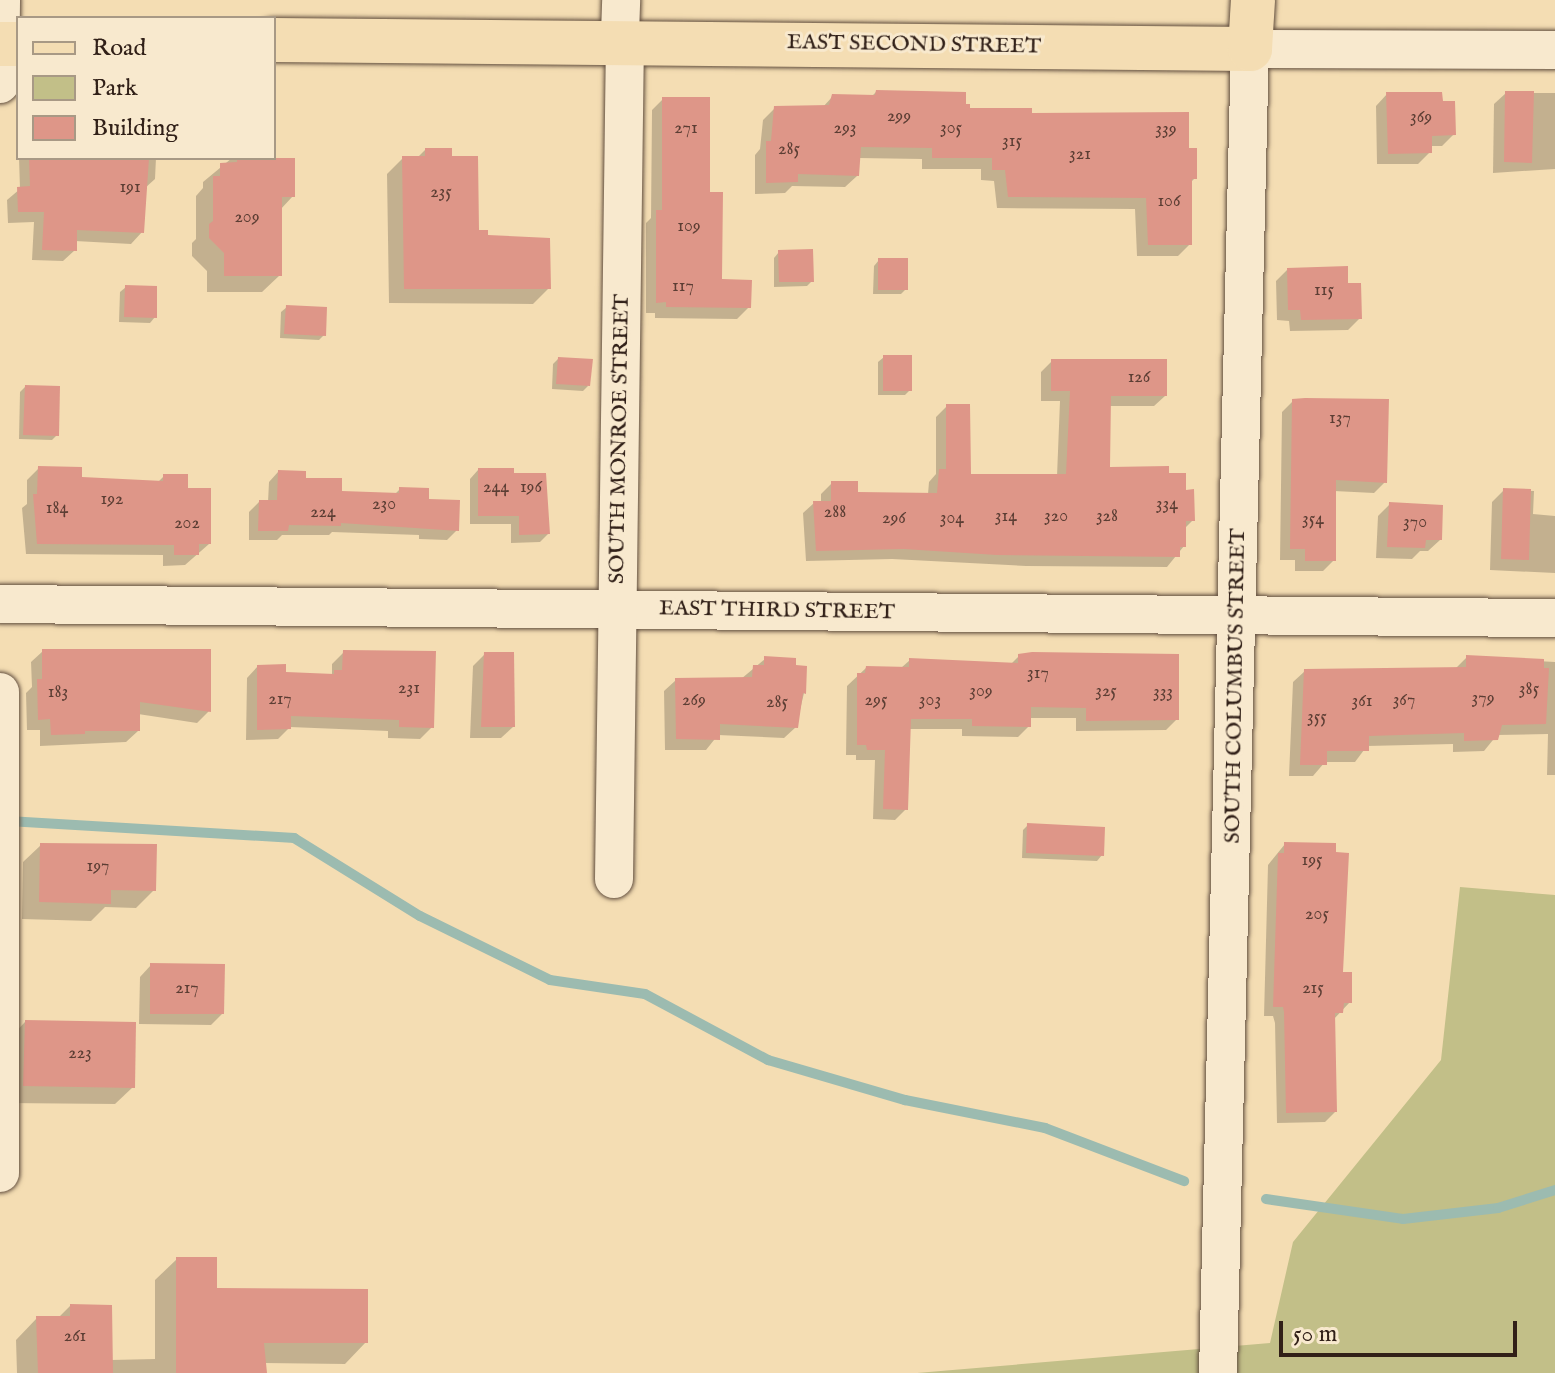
<!DOCTYPE html>
<style>
body{margin:0}
#map{position:relative;width:1555px;height:1373px;overflow:hidden;background:#f4ddb3;font-family:"IM FELL English",serif}
div>[style]{position:absolute}
.green>*{inset:0;background:#c2bf88}
.shadow>*{inset:0;background:#0003}
.stream>*{height:10px;margin:-5px;padding:0 5px;transform-origin:5px;border-radius:5px;background:#9cbbb0}
.building>*{inset:0;background:#de9688}
.roads{filter:drop-shadow(0 0 2px #624f3f) drop-shadow(0 0 2px #624f3f)}
.minor>*{height:38px;margin:-19px;padding:0 19px;transform-origin:19px;border-radius:19px;background:#f8e9ce}
.major>*{height:44px;margin:-22px;padding:0 22px;transform-origin:22px;border-radius:22px;background:#f4ddb3}
span{translate:-50% -50%;white-space:nowrap;text-align:center;line-height:1.15;-webkit-text-stroke:6px #f8e9ce;paint-order:stroke}
.number-label{font-size:18px;color:#5c3e34}
.number-label span{-webkit-text-stroke-width:0}
.street-label{font-size:22px;color:#312018}
.legend{position:absolute;left:16px;top:16px;width:260px;height:144px;box-sizing:border-box;background:#f8e9ce;border:2px solid #a89985;margin:0;padding:10px 14px;list-style:none;font-size:24px;color:#312018}
.legend li{display:flex;align-items:center;gap:16px;height:40px}
.legend b{width:40px;border:2px solid #a89985}
.scale{position:absolute;left:1279px;top:1321px;width:238px;height:36px;box-sizing:border-box;border:4px solid #312018;border-top:0;padding-left:10px;font-size:24px;line-height:28px;white-space:nowrap;color:#312018;-webkit-text-stroke:6px #f8e9ce;paint-order:stroke}
</style>
<div id="map">
<div class="green">
<div style="clip-path:polygon(1460px 887px,1555px 895px,1555px 1373px,917px 1373px,1270px 1343px,1293px 1242px,1441px 1060px)"></div>
</div>
<div class="shadow">
<div style="clip-path:polygon(876px 92px,964px 106px,968px 110px,1030px 115px,1187px 149px,1195px 178px,1190px 183px,1190px 244px,1178px 256px,1137px 256px,1135px 209px,997px 208px,994px 181px,981px 180px,981px 169px,922px 169px,922px 159px,858px 158px,857px 176px,845px 187px,792px 186px,785px 193px,755px 194px,755px 155px,760px 149px,763px 120px,775px 108px,822px 108px,833px 96px,871px 97px)"></div>
<div style="clip-path:polygon(1506px 93px,1555px 93px,1555px 169px,1493px 173px,1494px 104px)"></div>
<div style="clip-path:polygon(1387px 94px,1454px 134px,1442px 146px,1430px 146px,1430px 152px,1418px 164px,1377px 164px,1376px 106px)"></div>
<div style="clip-path:polygon(663px 99px,708px 194px,720px 281px,749px 307px,737px 319px,655px 318px,655px 313px,646px 313px,646px 223px,651px 218px,652px 110px)"></div>
<div style="clip-path:polygon(425px 150px,477px 232px,549px 288px,533px 304px,389px 303px,387px 174px,403px 158px,417px 158px)"></div>
<div style="clip-path:polygon(19px 158px,156px 158px,155px 179px,145px 188px,142px 232px,131px 244px,75px 241px,75px 250px,63px 261px,32px 260px,34px 222px,8px 223px,7px 200px,20px 189px)"></div>
<div style="clip-path:polygon(232px 158px,293px 158px,293px 196px,280px 210px,280px 275px,262px 292px,207px 292px,207px 271px,192px 256px,192px 243px,196px 239px,196px 196px,203px 188px,203px 182px)"></div>
<div style="clip-path:polygon(779px 252px,812px 281px,807px 286px,774px 287px,774px 258px)"></div>
<div style="clip-path:polygon(879px 260px,906px 289px,901px 294px,873px 294px,874px 266px)"></div>
<div style="clip-path:polygon(1287px 270px,1346px 285px,1360px 318px,1348px 330px,1290px 331px,1289px 321px,1277px 320px,1276px 281px)"></div>
<div style="clip-path:polygon(126px 287px,155px 317px,150px 323px,119px 322px,120px 292px)"></div>
<div style="clip-path:polygon(287px 307px,324px 335px,319px 340px,280px 338px,281px 312px)"></div>
<div style="clip-path:polygon(884px 357px,910px 390px,905px 395px,878px 395px,878px 362px)"></div>
<div style="clip-path:polygon(558px 359px,588px 386px,583px 391px,552px 389px,553px 364px)"></div>
<div style="clip-path:polygon(1052px 361px,1165px 396px,1154px 406px,1109px 406px,1107px 469px,1167px 475px,1184px 492px,1193px 520px,1184px 529px,1184px 546px,1167px 567px,1026px 566px,892px 559px,806px 561px,803px 513px,814px 503px,821px 503px,821px 494px,832px 483px,856px 494px,928px 494px,929px 482px,936px 474px,936px 417px,947px 406px,969px 476px,1057px 476px,1060px 401px,1041px 401px,1041px 372px)"></div>
<div style="clip-path:polygon(25px 387px,57px 435px,52px 440px,19px 439px,20px 392px)"></div>
<div style="clip-path:polygon(1293px 401px,1385px 482px,1374px 493px,1334px 491px,1334px 560px,1323px 571px,1295px 571px,1295px 560px,1280px 560px,1282px 412px)"></div>
<div style="clip-path:polygon(39px 468px,80px 479px,157px 483px,164px 476px,186px 490px,209px 544px,185px 565px,163px 566px,163px 555px,26px 554px,22px 508px,27px 504px,27px 480px)"></div>
<div style="clip-path:polygon(478px 470px,512px 475px,548px 534px,540px 542px,511px 543px,511px 524px,470px 524px,470px 479px)"></div>
<div style="clip-path:polygon(278px 472px,340px 493px,394px 495px,400px 489px,427px 501px,457px 530px,447px 540px,419px 539px,419px 535px,332px 532px,329px 535px,282px 535px,277px 540px,249px 540px,249px 512px,259px 502px,268px 502px,269px 482px)"></div>
<div style="clip-path:polygon(1504px 490px,1534px 491px,1533px 514px,1555px 516px,1555px 573px,1490px 570px,1492px 502px)"></div>
<div style="clip-path:polygon(1390px 504px,1440px 540px,1428px 551px,1420px 551px,1412px 559px,1376px 558px,1378px 516px)"></div>
<div style="clip-path:polygon(43px 651px,209px 711px,197px 723px,138px 714px,138px 731px,126px 742px,40px 746px,40px 730px,27px 730px,26px 693px,32px 687px,31px 662px)"></div>
<div style="clip-path:polygon(344px 652px,432px 727px,420px 739px,388px 738px,388px 731px,290px 727px,278px 739px,246px 740px,247px 678px,258px 666px,284px 674px,332px 676px,332px 664px)"></div>
<div style="clip-path:polygon(484px 655px,513px 727px,501px 738px,470px 738px,473px 666px)"></div>
<div style="clip-path:polygon(1019px 656px,1177px 719px,1166px 730px,1076px 731px,1076px 718px,1029px 718px,1029px 726px,1018px 737px,962px 736px,962px 729px,908px 729px,906px 809px,895px 820px,873px 819px,875px 760px,856px 760px,856px 755px,846px 755px,847px 686px,866px 668px,901px 668px,910px 660px,1010px 665px)"></div>
<div style="clip-path:polygon(1467px 657px,1555px 662px,1555px 775px,1547px 775px,1548px 734px,1497px 735px,1484px 751px,1453px 752px,1453px 744px,1367px 746px,1355px 762px,1325px 762px,1313px 776px,1289px 776px,1293px 682px,1305px 671px,1455px 669px)"></div>
<div style="clip-path:polygon(765px 659px,804px 693px,796px 727px,784px 738px,718px 735px,706px 750px,665px 750px,664px 691px,676px 680px,741px 679px)"></div>
<div style="clip-path:polygon(1028px 825px,1102px 855px,1097px 861px,1022px 858px,1023px 830px)"></div>
<div style="clip-path:polygon(1285px 844px,1350px 1002px,1333px 1020px,1335px 1112px,1325px 1122px,1277px 1123px,1275px 1023px,1273px 1016px,1264px 1016px,1268px 865px)"></div>
<div style="clip-path:polygon(41px 845px,154px 890px,136px 908px,105px 907px,91px 921px,22px 919px,23px 862px)"></div>
<div style="clip-path:polygon(151px 965px,222px 1014px,211px 1025px,139px 1024px,140px 977px)"></div>
<div style="clip-path:polygon(25px 1022px,133px 1087px,115px 1104px,6px 1103px,8px 1040px)"></div>
<div style="clip-path:polygon(177px 1259px,215px 1290px,366px 1342px,345px 1364px,264px 1363px,265px 1373px,17px 1373px,16px 1340px,37px 1318px,58px 1318px,70px 1306px,111px 1360px,155px 1359px,155px 1280px)"></div>
</div>
<div class="stream">
<div style="left:8px;top:821px;width:287px;rotate:3.4deg"></div>
<div style="left:294px;top:838px;width:148px;rotate:31.8deg"></div>
<div style="left:420px;top:916px;width:145px;rotate:26.2deg"></div>
<div style="left:550px;top:980px;width:96px;rotate:8.4deg"></div>
<div style="left:645px;top:994px;width:140px;rotate:28.2deg"></div>
<div style="left:768px;top:1060px;width:143px;rotate:16.3deg"></div>
<div style="left:905px;top:1100px;width:143px;rotate:11.3deg"></div>
<div style="left:1045px;top:1128px;width:149px;rotate:20.9deg"></div>
<div style="left:1266px;top:1199px;width:138px;rotate:8.3deg"></div>
<div style="left:1403px;top:1219px;width:96px;rotate:-6.6deg"></div>
<div style="left:1498px;top:1208px;width:60px;rotate:-17.5deg"></div>
</div>
<div class="building">
<div style="clip-path:polygon(876px 90px,966px 92px,966px 104px,970px 104px,970px 108px,1032px 108px,1032px 113px,1189px 112px,1189px 148px,1197px 148px,1197px 179px,1192px 179px,1192px 245px,1148px 245px,1146px 198px,1008px 197px,1005px 170px,992px 170px,992px 158px,932px 158px,932px 148px,861px 147px,859px 176px,798px 174px,798px 182px,766px 183px,766px 141px,771px 141px,774px 106px,829px 105px,832px 94px,875px 95px)"></div>
<div style="clip-path:polygon(1505px 91px,1534px 91px,1532px 163px,1504px 162px)"></div>
<div style="clip-path:polygon(1386px 92px,1442px 92px,1443px 101px,1455px 101px,1456px 135px,1432px 136px,1432px 153px,1388px 154px)"></div>
<div style="clip-path:polygon(662px 97px,710px 97px,710px 192px,723px 192px,722px 279px,752px 280px,751px 308px,666px 307px,666px 302px,656px 303px,656px 210px,662px 210px)"></div>
<div style="clip-path:polygon(425px 148px,452px 148px,452px 156px,478px 156px,479px 230px,488px 230px,488px 235px,550px 238px,551px 289px,404px 289px,402px 156px,425px 156px)"></div>
<div style="clip-path:polygon(29px 158px,149px 158px,144px 233px,77px 230px,77px 251px,42px 250px,44px 212px,18px 212px,17px 187px,30px 186px)"></div>
<div style="clip-path:polygon(237px 158px,295px 158px,295px 197px,282px 197px,282px 276px,224px 276px,224px 253px,209px 238px,209px 224px,213px 221px,213px 176px,220px 176px,220px 163px,237px 162px)"></div>
<div style="clip-path:polygon(813px 249px,814px 282px,779px 282px,778px 250px)"></div>
<div style="clip-path:polygon(878px 258px,908px 258px,908px 290px,878px 290px)"></div>
<div style="clip-path:polygon(1348px 266px,1348px 283px,1361px 283px,1362px 319px,1301px 320px,1300px 310px,1288px 310px,1287px 268px)"></div>
<div style="clip-path:polygon(125px 285px,157px 286px,157px 318px,124px 317px)"></div>
<div style="clip-path:polygon(286px 305px,327px 307px,326px 336px,284px 334px)"></div>
<div style="clip-path:polygon(883px 355px,912px 355px,912px 391px,883px 391px)"></div>
<div style="clip-path:polygon(558px 357px,593px 359px,590px 386px,556px 384px)"></div>
<div style="clip-path:polygon(1051px 359px,1167px 359px,1167px 396px,1111px 396px,1110px 467px,1169px 466px,1169px 473px,1186px 473px,1186px 490px,1194px 489px,1195px 521px,1186px 521px,1186px 547px,1180px 547px,1180px 557px,997px 555px,904px 549px,816px 551px,813px 501px,831px 501px,831px 481px,858px 481px,858px 492px,937px 493px,939px 469px,946px 469px,946px 404px,970px 404px,971px 474px,1066px 474px,1070px 391px,1051px 391px)"></div>
<div style="clip-path:polygon(25px 385px,60px 386px,59px 436px,23px 435px)"></div>
<div style="clip-path:polygon(1305px 398px,1389px 399px,1387px 483px,1336px 480px,1336px 561px,1305px 561px,1305px 549px,1290px 549px,1292px 399px)"></div>
<div style="clip-path:polygon(38px 466px,82px 467px,82px 477px,163px 481px,163px 474px,188px 474px,188px 488px,211px 488px,211px 544px,199px 544px,199px 555px,174px 555px,174px 545px,37px 544px,33px 494px,37px 494px)"></div>
<div style="clip-path:polygon(478px 468px,514px 468px,514px 473px,546px 473px,550px 534px,519px 535px,519px 516px,478px 516px)"></div>
<div style="clip-path:polygon(278px 470px,306px 471px,306px 478px,342px 478px,342px 491px,399px 493px,399px 487px,429px 488px,429px 499px,460px 500px,459px 531px,341px 523px,341px 526px,289px 525px,288px 531px,258px 531px,259px 500px,277px 500px)"></div>
<div style="clip-path:polygon(1503px 488px,1531px 489px,1529px 560px,1501px 559px)"></div>
<div style="clip-path:polygon(1389px 502px,1443px 505px,1442px 540px,1426px 540px,1425px 548px,1387px 547px)"></div>
<div style="clip-path:polygon(42px 649px,211px 649px,211px 712px,140px 702px,140px 731px,85px 731px,85px 734px,51px 735px,50px 719px,38px 720px,37px 679px,42px 679px)"></div>
<div style="clip-path:polygon(343px 650px,436px 651px,434px 728px,399px 727px,399px 720px,291px 716px,291px 729px,257px 730px,257px 665px,286px 664px,286px 672px,334px 674px,334px 670px,342px 670px)"></div>
<div style="clip-path:polygon(484px 652px,514px 652px,515px 727px,481px 727px)"></div>
<div style="clip-path:polygon(1032px 652px,1179px 654px,1179px 720px,1086px 721px,1086px 708px,1031px 707px,1031px 727px,972px 726px,972px 719px,911px 719px,908px 810px,883px 809px,885px 750px,867px 750px,866px 745px,857px 745px,857px 673px,865px 673px,866px 666px,909px 667px,909px 658px,1018px 663px,1018px 654px)"></div>
<div style="clip-path:polygon(1466px 655px,1544px 659px,1544px 668px,1549px 668px,1546px 724px,1502px 725px,1498px 740px,1464px 741px,1464px 733px,1369px 736px,1369px 751px,1327px 751px,1327px 765px,1300px 765px,1304px 669px,1466px 667px)"></div>
<div style="clip-path:polygon(764px 656px,796px 658px,796px 665px,807px 666px,806px 694px,803px 693px,798px 728px,720px 724px,720px 740px,676px 739px,675px 678px,752px 677px,753px 665px,764px 665px)"></div>
<div style="clip-path:polygon(1027px 823px,1105px 827px,1104px 856px,1026px 853px)"></div>
<div style="clip-path:polygon(1284px 842px,1336px 843px,1336px 852px,1349px 853px,1343px 972px,1352px 972px,1352px 1003px,1344px 1003px,1343px 1013px,1335px 1013px,1337px 1112px,1286px 1113px,1284px 1012px,1283px 1007px,1273px 1007px,1278px 853px,1284px 853px)"></div>
<div style="clip-path:polygon(40px 843px,157px 844px,156px 891px,111px 890px,111px 904px,39px 902px)"></div>
<div style="clip-path:polygon(150px 963px,225px 964px,224px 1014px,150px 1014px)"></div>
<div style="clip-path:polygon(25px 1020px,136px 1022px,135px 1088px,23px 1086px)"></div>
<div style="clip-path:polygon(176px 1257px,217px 1257px,217px 1288px,368px 1289px,368px 1343px,264px 1343px,267px 1373px,176px 1373px)"></div>
<div style="clip-path:polygon(70px 1304px,112px 1305px,113px 1373px,38px 1373px,36px 1316px,70px 1316px)"></div>
</div>
<div class="roads">
<div class="minor">
<div style="left:0;top:84px;width:84px;rotate:-89.3deg"></div>
<div style="left:0;top:604px;width:1555px;rotate:0.52deg"></div>
<div style="left:0;top:692px;width:481px;rotate:90deg"></div>
<div style="left:614px;top:879px;width:836px;rotate:-89.25deg"></div>
<div style="left:625px;top:43px;width:10px;rotate:-119deg"></div>
<div style="left:620px;top:34px;width:34px;rotate:-88deg"></div>
<div style="left:1218px;top:1373px;width:1324px;rotate:-88.62deg"></div>
<div style="left:1250px;top:49px;width:305px;rotate:0.2deg"></div>
</div>
<div class="major">
<div style="left:274px;top:40px;width:976px;rotate:0.53deg"></div>
<div style="left:1250px;top:49px;width:49px;rotate:-86.5deg"></div>
<div style="left:0;top:44px;width:18px"></div>
</div>
</div>
<div class="number-label">
<span style="left:899px;top:117px">299</span>
<span style="left:1421px;top:118px">369</span>
<span style="left:686px;top:129px">271</span>
<span style="left:845px;top:129px">293</span>
<span style="left:951px;top:129px">305</span>
<span style="left:1166px;top:130px">339</span>
<span style="left:1012px;top:142px">315</span>
<span style="left:789px;top:150px">285</span>
<span style="left:1080px;top:155px">321</span>
<span style="left:130px;top:188px">191</span>
<span style="left:441px;top:193px">235</span>
<span style="left:1169px;top:202px">106</span>
<span style="left:247px;top:218px">209</span>
<span style="left:689px;top:227px">109</span>
<span style="left:683px;top:287px">117</span>
<span style="left:1324px;top:291px">115</span>
<span style="left:1139px;top:378px">126</span>
<span style="left:1340px;top:419px">137</span>
<span style="left:496px;top:488px">244</span>
<span style="left:531px;top:488px">196</span>
<span style="left:112px;top:500px">192</span>
<span style="left:384px;top:505px">230</span>
<span style="left:1167px;top:505px">334</span>
<span style="left:57px;top:509px">184</span>
<span style="left:323px;top:513px">224</span>
<span style="left:835px;top:513px">288</span>
<span style="left:1006px;top:517px">314</span>
<span style="left:1056px;top:517px">320</span>
<span style="left:1107px;top:517px">328</span>
<span style="left:894px;top:519px">296</span>
<span style="left:952px;top:519px">304</span>
<span style="left:1313px;top:520px">354</span>
<span style="left:1415px;top:523px">370</span>
<span style="left:187px;top:524px">202</span>
<span style="left:1038px;top:674px">317</span>
<span style="left:409px;top:689px">231</span>
<span style="left:1529px;top:690px">385</span>
<span style="left:981px;top:692px">309</span>
<span style="left:1106px;top:692px">325</span>
<span style="left:58px;top:693px">183</span>
<span style="left:1163px;top:693px">333</span>
<span style="left:1483px;top:699px">379</span>
<span style="left:280px;top:700px">217</span>
<span style="left:694px;top:701px">269</span>
<span style="left:876px;top:701px">295</span>
<span style="left:930px;top:701px">303</span>
<span style="left:1404px;top:701px">367</span>
<span style="left:1362px;top:702px">361</span>
<span style="left:777px;top:703px">285</span>
<span style="left:1317px;top:718px">355</span>
<span style="left:1312px;top:861px">195</span>
<span style="left:98px;top:867px">197</span>
<span style="left:1317px;top:915px">205</span>
<span style="left:187px;top:989px">217</span>
<span style="left:1313px;top:989px">215</span>
<span style="left:80px;top:1054px">223</span>
<span style="left:75px;top:1337px">261</span>
</div>
<div class="street-label">
<span style="left:914px;top:45px;rotate:1deg">EAST SECOND STREET</span>
<span style="left:620px;top:439px;rotate:-89deg">SOUTH MONROE STREET</span>
<span style="left:777px;top:611px;rotate:1deg">EAST THIRD STREET</span>
<span style="left:1236px;top:686px;rotate:-89deg">SOUTH COLUMBUS STREET</span>
</div>
<ul class="legend">
<li><b style="height:10px;background:#f4ddb3"></b>Road</li>
<li><b style="height:22px;background:#c2bf88"></b>Park</li>
<li><b style="height:22px;background:#de9688"></b>Building</li>
</ul>
<div class="scale">50 m</div>
</div>
